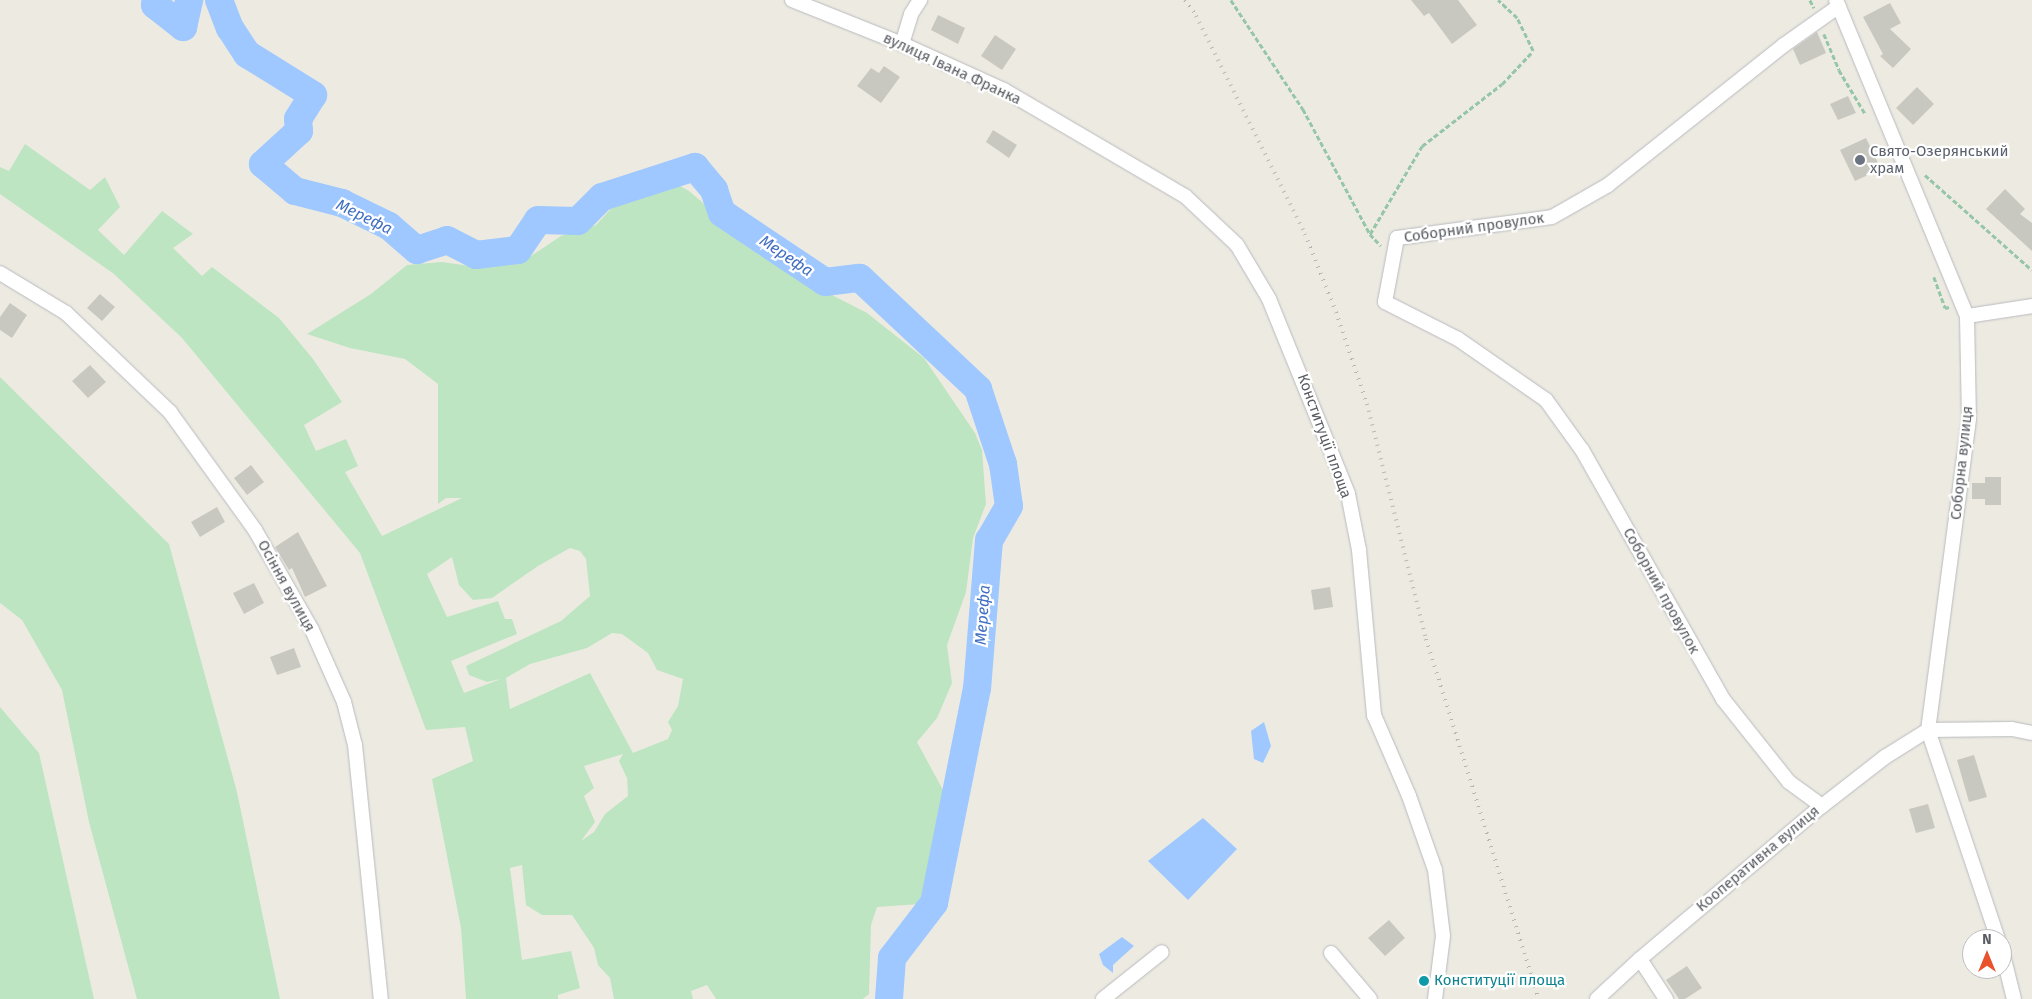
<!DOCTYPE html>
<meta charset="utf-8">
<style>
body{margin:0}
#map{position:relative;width:2032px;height:999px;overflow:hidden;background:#edebe1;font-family:"Fira Sans",sans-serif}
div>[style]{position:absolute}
.green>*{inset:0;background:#bde5c2}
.water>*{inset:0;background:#9ec8ff}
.river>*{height:28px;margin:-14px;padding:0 14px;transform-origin:14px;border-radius:14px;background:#9ec8ff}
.building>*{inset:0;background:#c9c8c0}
.path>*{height:2.5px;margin-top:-1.25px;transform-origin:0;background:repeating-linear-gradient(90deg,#96c6a9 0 5px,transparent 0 7.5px)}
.roads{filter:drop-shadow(0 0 1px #b9bac0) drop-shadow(0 0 1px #b9bac0)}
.minor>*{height:14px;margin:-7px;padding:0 7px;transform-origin:7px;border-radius:7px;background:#fff}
.rail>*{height:4px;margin-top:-2px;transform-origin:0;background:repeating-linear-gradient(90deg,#b4b5b5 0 1px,transparent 0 7px)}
.dots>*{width:14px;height:14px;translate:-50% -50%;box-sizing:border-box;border:2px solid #fff;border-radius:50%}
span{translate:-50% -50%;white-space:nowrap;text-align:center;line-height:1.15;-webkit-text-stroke:4.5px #fff;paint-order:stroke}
.street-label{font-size:15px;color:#595c62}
.worship-label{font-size:15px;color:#5b616d}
.left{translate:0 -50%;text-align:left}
.culture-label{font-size:15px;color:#0d838f}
.water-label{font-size:16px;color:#416fc2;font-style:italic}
.north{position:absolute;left:1962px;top:929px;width:50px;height:50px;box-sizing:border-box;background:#fff;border:1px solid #bdbec0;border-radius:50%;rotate:0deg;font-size:14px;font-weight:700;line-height:20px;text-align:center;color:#595c62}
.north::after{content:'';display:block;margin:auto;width:18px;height:22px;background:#e9522a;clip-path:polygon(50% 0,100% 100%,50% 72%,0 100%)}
</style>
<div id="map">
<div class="green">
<div style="clip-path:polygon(evenodd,25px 144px,90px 190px,105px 177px,120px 207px,98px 230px,124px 255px,162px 211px,193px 234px,173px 248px,202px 276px,212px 267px,279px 318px,313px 359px,342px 402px,304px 425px,316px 451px,346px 439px,358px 466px,345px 472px,382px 536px,462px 498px,446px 498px,438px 504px,438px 384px,405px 359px,350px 348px,307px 334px,371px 294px,407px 265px,442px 262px,477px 267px,531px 256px,561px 236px,596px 225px,620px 199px,673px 182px,689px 191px,715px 213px,722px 213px,742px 243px,803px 280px,867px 313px,924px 358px,975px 433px,982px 450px,986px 504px,973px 538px,966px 592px,947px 645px,952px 683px,937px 718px,917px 742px,943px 790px,941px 844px,932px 880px,934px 903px,877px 907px,871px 925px,869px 994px,863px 999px,716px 999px,707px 985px,691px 991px,693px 999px,614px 999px,610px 978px,598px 965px,594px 948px,572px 915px,542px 915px,526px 905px,522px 865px,510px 868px,522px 960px,571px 951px,580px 988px,558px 995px,558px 999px,466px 999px,461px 928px,432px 779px,473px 761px,465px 727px,426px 730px,360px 553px,182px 338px,114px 274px,0 194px,0 167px,9px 171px,25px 144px,570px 548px,580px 551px,586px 559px,590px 596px,561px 621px,466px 666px,469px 675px,487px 682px,501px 679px,464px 693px,451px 661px,517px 634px,512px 619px,505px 619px,498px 601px,447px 617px,427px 574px,452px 557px,459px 585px,473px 600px,492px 598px,538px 566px,570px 548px,25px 144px,612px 633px,622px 634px,648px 653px,657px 670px,683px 679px,678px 706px,668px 722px,672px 730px,668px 739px,633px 753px,590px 673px,510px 709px,506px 678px,530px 664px,587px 648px,612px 633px,25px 144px,623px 754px,619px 761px,627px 778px,628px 796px,605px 814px,594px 832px,581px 841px,595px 822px,584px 796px,594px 788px,584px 766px,623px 754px)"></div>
<div style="clip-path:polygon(0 377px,169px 544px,237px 792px,280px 999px,137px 999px,89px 822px,62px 690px,22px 620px,0 603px)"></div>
<div style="clip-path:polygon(0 707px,39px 753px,94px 999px,0 999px)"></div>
</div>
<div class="water">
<div style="clip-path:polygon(1264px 722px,1271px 746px,1263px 763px,1254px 759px,1251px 731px)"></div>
<div style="clip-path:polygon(1203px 818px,1237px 849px,1188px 900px,1148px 861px)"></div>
<div style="clip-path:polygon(1122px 937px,1134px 946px,1113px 965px,1113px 973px,1103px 965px,1099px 954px)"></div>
</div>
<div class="river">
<div style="left:156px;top:0;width:5px;rotate:101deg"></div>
<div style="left:155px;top:5px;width:36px;rotate:38deg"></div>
<div style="left:183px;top:27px;width:28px;rotate:-77deg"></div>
<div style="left:219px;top:0;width:30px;rotate:69deg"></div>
<div style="left:230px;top:28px;width:31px;rotate:57deg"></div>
<div style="left:247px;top:54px;width:78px;rotate:31.8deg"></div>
<div style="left:313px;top:95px;width:28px;rotate:122deg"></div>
<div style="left:298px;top:119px;width:12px;rotate:85deg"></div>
<div style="left:299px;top:131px;width:49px;rotate:137.5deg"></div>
<div style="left:263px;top:164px;width:42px;rotate:40.2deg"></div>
<div style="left:295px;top:191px;width:49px;rotate:14.3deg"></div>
<div style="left:342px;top:203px;width:52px;rotate:26.1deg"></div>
<div style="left:389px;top:226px;width:37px;rotate:41deg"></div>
<div style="left:417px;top:250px;width:32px;rotate:-18deg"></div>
<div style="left:447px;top:240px;width:33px;rotate:27deg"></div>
<div style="left:476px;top:255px;width:42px;rotate:-6.8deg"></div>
<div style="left:518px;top:250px;width:36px;rotate:-56deg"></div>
<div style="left:538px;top:220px;width:40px;rotate:1.4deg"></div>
<div style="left:578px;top:221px;width:34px;rotate:-45deg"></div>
<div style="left:602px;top:197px;width:98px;rotate:-17.9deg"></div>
<div style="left:695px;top:167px;width:30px;rotate:50deg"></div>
<div style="left:714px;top:190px;width:24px;rotate:71deg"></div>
<div style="left:722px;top:213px;width:124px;rotate:33.8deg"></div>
<div style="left:825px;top:282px;width:35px;rotate:-7deg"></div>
<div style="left:860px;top:278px;width:162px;rotate:43.2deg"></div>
<div style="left:978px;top:389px;width:79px;rotate:71.6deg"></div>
<div style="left:1003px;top:464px;width:42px;rotate:81.9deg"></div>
<div style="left:1009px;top:506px;width:39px;rotate:120deg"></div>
<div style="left:989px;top:540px;width:148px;rotate:94.6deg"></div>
<div style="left:977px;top:688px;width:219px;rotate:101.3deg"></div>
<div style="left:934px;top:903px;width:69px;rotate:127.4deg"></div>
<div style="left:892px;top:958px;width:41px;rotate:94.2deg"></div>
</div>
<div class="building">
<div style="clip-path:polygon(1411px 0,1458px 0,1477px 25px,1452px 44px,1429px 13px,1424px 16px)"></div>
<div style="clip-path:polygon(1890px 3px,1901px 23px,1890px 29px,1911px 49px,1893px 68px,1880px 56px,1883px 54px,1863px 17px)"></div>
<div style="clip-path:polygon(938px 15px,965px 28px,958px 44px,931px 30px)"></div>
<div style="clip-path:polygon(1817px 32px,1826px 53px,1800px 65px,1793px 49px)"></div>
<div style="clip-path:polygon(995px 35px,1016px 49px,1002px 70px,981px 56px)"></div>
<div style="clip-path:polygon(884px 66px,900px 77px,881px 103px,857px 86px,871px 68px,879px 73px)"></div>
<div style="clip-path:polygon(1917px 87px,1934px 104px,1913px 125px,1896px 108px)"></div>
<div style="clip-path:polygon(1848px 96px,1856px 113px,1838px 120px,1830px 104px)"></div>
<div style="clip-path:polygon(993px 130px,1017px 145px,1009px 158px,986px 142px)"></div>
<div style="clip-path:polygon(1866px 138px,1881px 169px,1855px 181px,1840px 150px)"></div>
<div style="clip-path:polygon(2005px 189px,2025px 209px,2020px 214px,2032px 223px,2032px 251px,1986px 209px)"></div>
<div style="clip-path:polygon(100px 294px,115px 307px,102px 321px,87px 308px)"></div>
<div style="clip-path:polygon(10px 303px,27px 315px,12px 338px,0 330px,0 317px)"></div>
<div style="clip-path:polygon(90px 365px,106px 382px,88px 398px,72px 381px)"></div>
<div style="clip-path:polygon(251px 465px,264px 482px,247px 495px,234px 478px)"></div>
<div style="clip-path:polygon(1985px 477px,2001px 477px,2001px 505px,1985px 505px,1985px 499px,1972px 499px,1972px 483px,1985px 483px)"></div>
<div style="clip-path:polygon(217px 507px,225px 522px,200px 537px,191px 522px)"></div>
<div style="clip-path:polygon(298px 532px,327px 586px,305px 597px,292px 568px,289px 570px,275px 547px)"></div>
<div style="clip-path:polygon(254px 583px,264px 603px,244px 614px,233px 593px)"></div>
<div style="clip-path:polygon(1330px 587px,1333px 607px,1314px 610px,1311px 590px)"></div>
<div style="clip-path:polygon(294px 648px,301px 667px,277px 675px,270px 657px)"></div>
<div style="clip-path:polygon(1974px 755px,1987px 797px,1969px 802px,1957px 760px)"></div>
<div style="clip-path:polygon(1928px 804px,1935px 828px,1916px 833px,1909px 809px)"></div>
<div style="clip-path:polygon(1389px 920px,1405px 938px,1385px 956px,1368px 938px)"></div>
<div style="clip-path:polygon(1687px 966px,1702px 988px,1685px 999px,1679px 999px,1666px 980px)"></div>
</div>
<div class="path">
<div style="left:1231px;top:0;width:131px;rotate:56.6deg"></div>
<div style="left:1303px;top:109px;width:142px;rotate:61.8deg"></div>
<div style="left:1370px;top:234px;width:16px;rotate:47deg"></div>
<div style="left:1810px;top:0;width:9px;rotate:63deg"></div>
<div style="left:1824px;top:34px;width:39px;rotate:67deg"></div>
<div style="left:1839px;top:70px;width:52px;rotate:59deg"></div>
<div style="left:1925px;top:175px;width:143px;rotate:41.6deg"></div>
<div style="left:1370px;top:234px;width:102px;rotate:-59.4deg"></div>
<div style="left:1422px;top:146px;width:101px;rotate:-37.8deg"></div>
<div style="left:1502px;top:84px;width:45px;rotate:-46.8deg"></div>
<div style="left:1533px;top:51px;width:37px;rotate:-116deg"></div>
<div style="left:1517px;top:18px;width:26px;rotate:-137deg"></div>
<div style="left:1934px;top:277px;width:33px;rotate:70deg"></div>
<div style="left:1945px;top:308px;width:4px;rotate:-14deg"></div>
</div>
<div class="roads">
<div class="minor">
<div style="left:792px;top:0;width:118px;rotate:21.8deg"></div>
<div style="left:902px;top:44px;width:112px;rotate:24.3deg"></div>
<div style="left:1004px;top:90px;width:210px;rotate:30.4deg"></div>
<div style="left:1185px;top:196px;width:71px;rotate:43.3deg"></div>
<div style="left:1237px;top:245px;width:63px;rotate:59.3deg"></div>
<div style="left:1269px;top:299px;width:210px;rotate:67.9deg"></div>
<div style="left:1348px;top:494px;width:57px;rotate:78.9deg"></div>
<div style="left:1359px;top:550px;width:166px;rotate:84.8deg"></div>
<div style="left:1374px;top:715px;width:88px;rotate:66.6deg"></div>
<div style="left:1409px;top:796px;width:78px;rotate:70.6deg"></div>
<div style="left:1435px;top:870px;width:66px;rotate:83.1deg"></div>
<div style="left:1443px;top:936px;width:64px;rotate:97.2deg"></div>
<div style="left:1836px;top:0;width:342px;rotate:67.5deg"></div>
<div style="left:1967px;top:316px;width:103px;rotate:88.9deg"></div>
<div style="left:1969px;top:419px;width:314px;rotate:97.5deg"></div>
<div style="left:1928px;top:730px;width:220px;rotate:71.5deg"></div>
<div style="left:902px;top:44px;width:31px;rotate:-73deg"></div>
<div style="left:911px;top:14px;width:17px;rotate:-57deg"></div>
<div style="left:0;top:273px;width:77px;rotate:31.2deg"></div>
<div style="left:66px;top:313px;width:144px;rotate:43.6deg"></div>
<div style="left:170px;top:412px;width:145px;rotate:54.2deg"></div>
<div style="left:255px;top:530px;width:115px;rotate:60.3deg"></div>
<div style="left:312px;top:630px;width:79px;rotate:66deg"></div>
<div style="left:344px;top:702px;width:44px;rotate:75.7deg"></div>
<div style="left:355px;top:745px;width:255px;rotate:84.2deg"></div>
<div style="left:1967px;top:316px;width:66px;rotate:-8.7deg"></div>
<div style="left:1928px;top:730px;width:84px;rotate:-0.7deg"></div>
<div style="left:2012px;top:729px;width:20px;rotate:11deg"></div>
<div style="left:1822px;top:806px;width:41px;rotate:-144deg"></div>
<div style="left:1789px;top:782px;width:106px;rotate:-128.5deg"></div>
<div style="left:1723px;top:699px;width:286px;rotate:-119.5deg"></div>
<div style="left:1582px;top:450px;width:62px;rotate:-125.8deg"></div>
<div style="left:1546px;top:400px;width:107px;rotate:-145.3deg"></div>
<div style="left:1458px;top:339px;width:82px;rotate:-153.1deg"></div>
<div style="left:1385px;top:302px;width:65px;rotate:-79.4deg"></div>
<div style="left:1397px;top:238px;width:156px;rotate:-7.7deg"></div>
<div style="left:1552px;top:217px;width:64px;rotate:-29.7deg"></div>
<div style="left:1608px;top:185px;width:225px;rotate:-38.5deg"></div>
<div style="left:1784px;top:45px;width:67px;rotate:-35.3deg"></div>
<div style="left:2002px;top:951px;width:49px;rotate:76deg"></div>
<div style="left:1331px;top:953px;width:60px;rotate:49.7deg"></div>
<div style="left:1640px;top:959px;width:48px;rotate:57deg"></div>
<div style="left:1103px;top:999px;width:75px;rotate:-38.5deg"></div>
<div style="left:1597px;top:999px;width:59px;rotate:-42.9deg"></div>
<div style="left:1640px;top:959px;width:238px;rotate:-40.1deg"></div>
<div style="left:1822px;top:806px;width:80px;rotate:-37.9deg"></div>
<div style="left:1885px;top:757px;width:51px;rotate:-32.1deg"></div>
</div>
</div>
<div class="rail">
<div style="left:1185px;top:0;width:19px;rotate:55deg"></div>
<div style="left:1196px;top:16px;width:244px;rotate:63.4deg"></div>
<div style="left:1305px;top:234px;width:84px;rotate:68.3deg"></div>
<div style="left:1336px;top:312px;width:97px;rotate:71.4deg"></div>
<div style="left:1367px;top:404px;width:242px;rotate:75.9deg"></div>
<div style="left:1426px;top:639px;width:377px;rotate:72.6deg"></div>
</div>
<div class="dots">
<div style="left:1860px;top:160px;background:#6b7280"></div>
<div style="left:1424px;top:981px;background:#0f9aa8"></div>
</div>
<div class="street-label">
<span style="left:952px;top:69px;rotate:25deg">вулиця Івана Франка</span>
<span style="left:1474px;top:228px;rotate:-8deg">Соборний провулок</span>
<span style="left:1324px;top:436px;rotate:70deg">Конституції площа</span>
<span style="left:1962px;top:463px;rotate:-84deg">Соборна вулиця</span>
<span style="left:286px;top:586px;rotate:61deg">Осіння вулиця</span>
<span style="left:1661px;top:591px;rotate:61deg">Соборний провулок</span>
<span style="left:1758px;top:859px;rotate:-40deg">Кооперативна вулиця</span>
</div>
<div class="worship-label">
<span class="left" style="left:1870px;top:160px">Свято-Озерянський<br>храм</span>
</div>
<div class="culture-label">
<span class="left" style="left:1434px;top:981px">Конституції площа</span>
</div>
<div class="water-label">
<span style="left:364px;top:217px;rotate:26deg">Мерефа</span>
<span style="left:786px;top:256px;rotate:34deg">Мерефа</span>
<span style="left:983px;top:615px;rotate:-86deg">Мерефа</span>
</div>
<div class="north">N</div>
</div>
